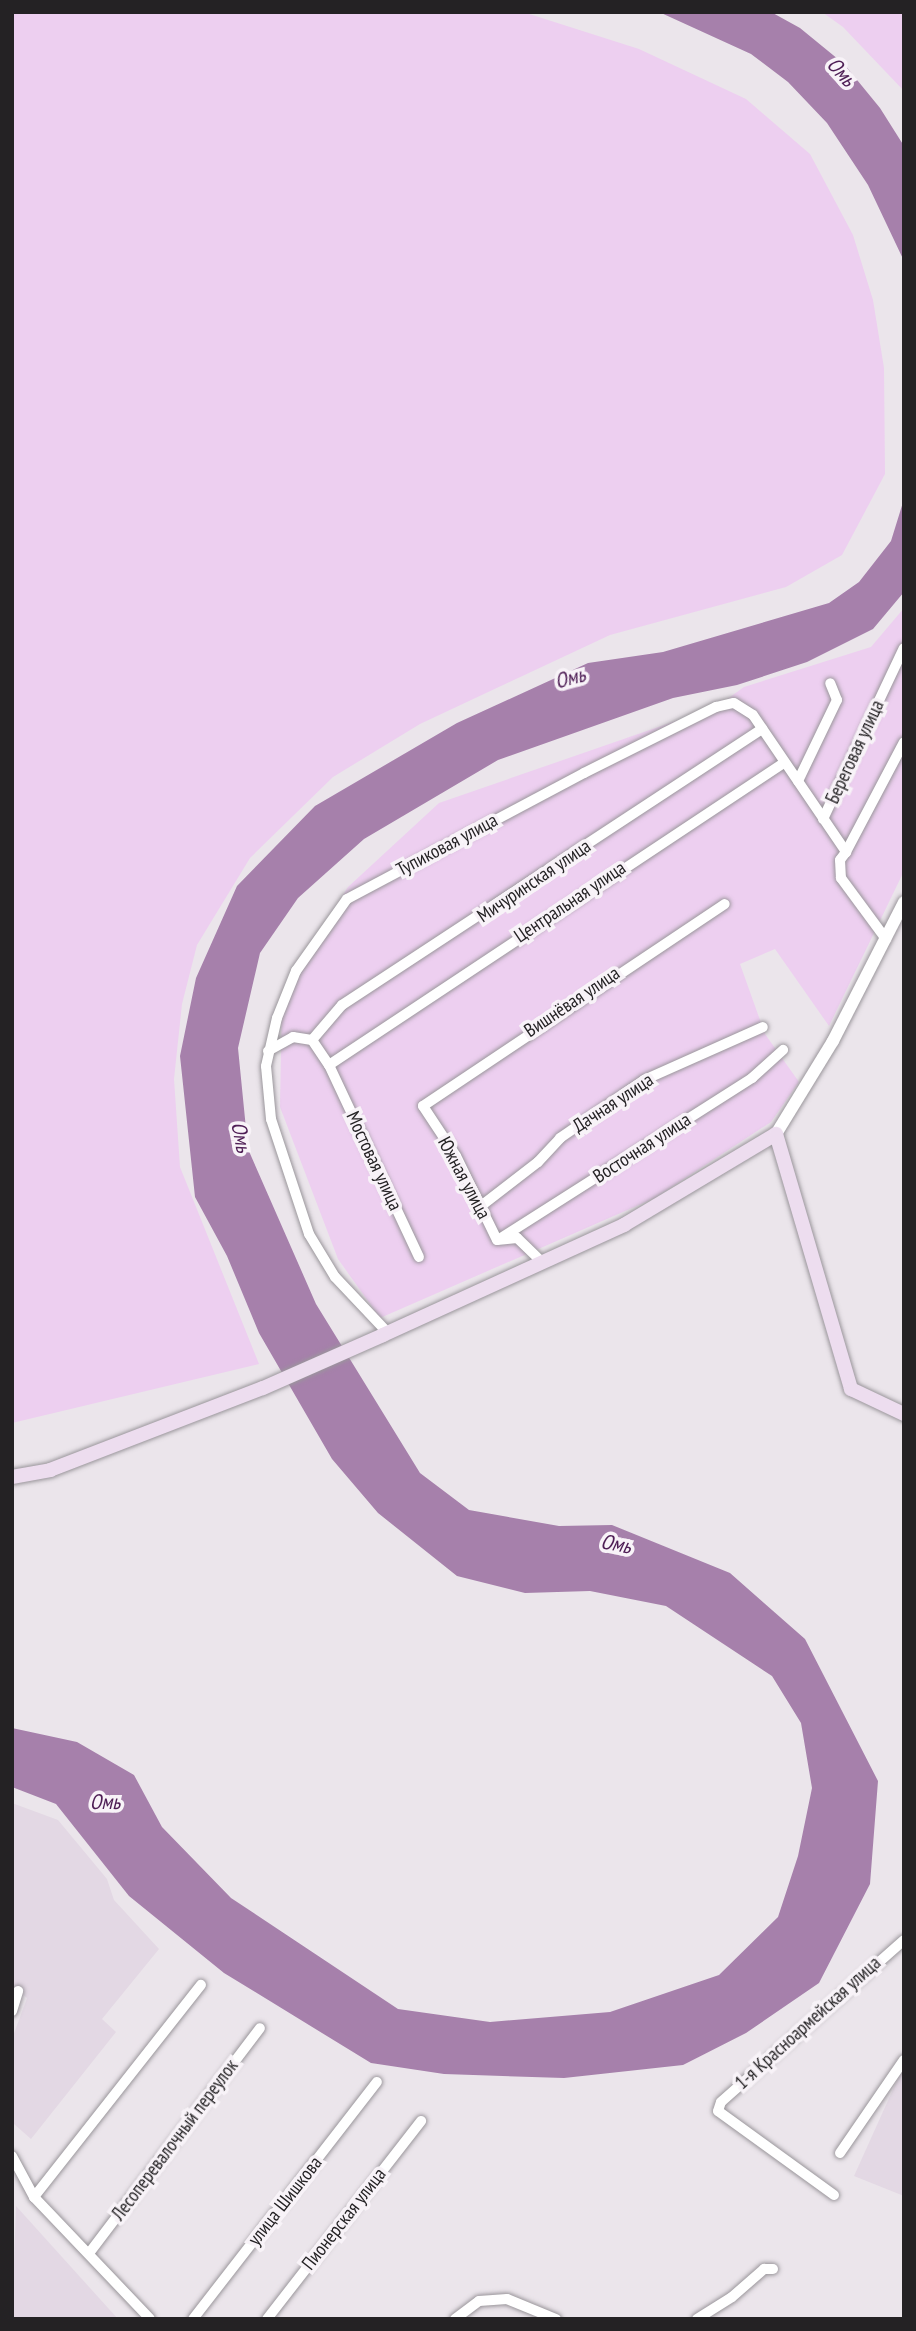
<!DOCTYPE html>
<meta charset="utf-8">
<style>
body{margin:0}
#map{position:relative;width:916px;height:2331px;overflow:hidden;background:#ebe5eb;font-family:"PT Sans Narrow",sans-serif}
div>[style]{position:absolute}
.built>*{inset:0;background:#e3d8e4}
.green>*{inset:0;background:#edcff0}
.water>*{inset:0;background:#a680ab}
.roads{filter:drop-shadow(0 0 2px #9a969b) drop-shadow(0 0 2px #9a969b)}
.minor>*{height:10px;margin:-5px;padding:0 5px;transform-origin:5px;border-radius:5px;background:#fff}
.tertiary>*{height:12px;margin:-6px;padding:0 6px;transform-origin:6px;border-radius:6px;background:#fff}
.secondary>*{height:14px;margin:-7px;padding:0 7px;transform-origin:7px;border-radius:7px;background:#edddef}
span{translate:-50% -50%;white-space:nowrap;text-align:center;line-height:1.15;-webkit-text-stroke:7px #f8f3f8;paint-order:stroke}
.street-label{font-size:19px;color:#242224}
.water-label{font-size:21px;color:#4e1e55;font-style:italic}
.frame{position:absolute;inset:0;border:14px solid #242224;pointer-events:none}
</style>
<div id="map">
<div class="built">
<div style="clip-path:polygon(12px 1803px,58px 1820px,107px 1879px,114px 1900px,159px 1949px,102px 2019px,116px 2032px,31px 2139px,14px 2124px,12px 2114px,12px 2039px,27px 1998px,12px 1986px)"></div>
<div style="clip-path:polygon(904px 2065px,904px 2196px,854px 2176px)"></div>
<div style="clip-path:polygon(16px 2206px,118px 2319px,12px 2319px)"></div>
</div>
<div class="green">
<div style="clip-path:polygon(12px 12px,523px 12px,639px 49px,746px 99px,810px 154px,853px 235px,873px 300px,884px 368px,885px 474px,842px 555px,786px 587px,610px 635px,420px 724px,333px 777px,250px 858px,197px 945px,182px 1004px,174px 1079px,180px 1167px,259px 1364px,12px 1423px)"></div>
<div style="clip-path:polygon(822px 12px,904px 12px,904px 91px,843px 27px)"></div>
<div style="clip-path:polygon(904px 608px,904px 871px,829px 1026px,775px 949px,740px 964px,765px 1034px,799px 1082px,771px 1122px,655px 1198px,380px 1318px,338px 1259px,280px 1107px,282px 993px,348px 887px,439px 803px,716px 707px,744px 687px,871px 647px)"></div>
</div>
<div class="water">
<div style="clip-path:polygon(659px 12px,771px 12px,800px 28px,844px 64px,880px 108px,904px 146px,904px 261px,868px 185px,827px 123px,788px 82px,751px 54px)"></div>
<div style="clip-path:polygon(904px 499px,904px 592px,873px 629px,807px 662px,737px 685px,673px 698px,498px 760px,364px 839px,298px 898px,260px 953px,238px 1048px,248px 1149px,316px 1304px,420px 1473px,469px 1510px,559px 1526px,612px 1525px,730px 1573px,805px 1639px,878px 1781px,870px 1884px,819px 1983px,746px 2033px,683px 2065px,564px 2078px,444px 2074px,371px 2063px,224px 1973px,129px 1896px,56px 1804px,12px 1787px,12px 1728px,77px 1742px,134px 1775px,162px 1827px,231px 1898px,398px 2009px,490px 2022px,610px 2012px,719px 1975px,778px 1917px,798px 1856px,812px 1788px,801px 1723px,772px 1676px,666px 1606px,590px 1591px,525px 1593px,457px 1576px,378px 1513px,332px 1459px,259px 1333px,227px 1256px,195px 1197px,180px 1056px,196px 978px,237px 886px,315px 806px,457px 723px,588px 663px,663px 652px,829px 603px,859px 582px,891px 541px)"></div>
</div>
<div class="roads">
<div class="minor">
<div style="left:798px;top:781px;width:90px;rotate:-64.3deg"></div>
<div style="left:837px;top:700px;width:18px;rotate:-112deg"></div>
<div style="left:823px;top:819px;width:189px;rotate:-64.7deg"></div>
<div style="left:846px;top:852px;width:124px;rotate:-62.2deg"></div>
<div style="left:312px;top:1040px;width:46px;rotate:-49.4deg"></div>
<div style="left:342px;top:1005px;width:503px;rotate:-33.31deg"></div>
<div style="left:268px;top:1051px;width:29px;rotate:-29deg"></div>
<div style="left:293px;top:1037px;width:19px;rotate:9deg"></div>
<div style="left:312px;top:1040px;width:30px;rotate:56deg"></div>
<div style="left:329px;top:1065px;width:547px;rotate:-33.6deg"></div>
<div style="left:329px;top:1065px;width:212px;rotate:64.9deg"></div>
<div style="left:481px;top:1206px;width:72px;rotate:-37.7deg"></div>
<div style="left:538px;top:1162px;width:33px;rotate:-47deg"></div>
<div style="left:560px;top:1138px;width:102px;rotate:-34.6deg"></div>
<div style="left:644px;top:1080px;width:130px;rotate:-24deg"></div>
<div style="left:501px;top:1238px;width:298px;rotate:-32.5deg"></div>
<div style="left:752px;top:1078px;width:42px;rotate:-42.1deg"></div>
<div style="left:542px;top:1262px;width:35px;rotate:-136deg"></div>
<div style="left:517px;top:1238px;width:20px;rotate:174deg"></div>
<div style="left:497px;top:1240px;width:93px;rotate:-116deg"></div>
<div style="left:456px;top:1156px;width:60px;rotate:-123.4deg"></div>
<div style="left:423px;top:1106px;width:363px;rotate:-33.8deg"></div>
<div style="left:388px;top:1333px;width:77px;rotate:-133.4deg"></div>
<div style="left:335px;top:1277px;width:50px;rotate:-121.2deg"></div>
<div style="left:309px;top:1234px;width:121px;rotate:-108.3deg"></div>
<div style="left:271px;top:1119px;width:53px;rotate:-95.4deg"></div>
<div style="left:266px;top:1066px;width:49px;rotate:-77.1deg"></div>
<div style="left:277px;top:1018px;width:51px;rotate:-68deg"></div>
<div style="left:296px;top:971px;width:88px;rotate:-54.7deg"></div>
<div style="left:347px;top:899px;width:268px;rotate:-28deg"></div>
<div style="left:584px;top:773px;width:148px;rotate:-26.6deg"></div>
<div style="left:716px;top:707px;width:18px;rotate:-13deg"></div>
<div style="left:734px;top:703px;width:22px;rotate:32deg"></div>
<div style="left:753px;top:715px;width:166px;rotate:55.8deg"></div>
<div style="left:846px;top:852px;width:10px;rotate:127deg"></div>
<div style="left:840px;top:860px;width:18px;rotate:87deg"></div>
<div style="left:841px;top:878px;width:76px;rotate:53.6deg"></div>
<div style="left:12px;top:2011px;width:21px;rotate:-73deg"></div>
<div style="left:840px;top:2153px;width:113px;rotate:-55.5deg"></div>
<div style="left:12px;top:2156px;width:47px;rotate:61.8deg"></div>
<div style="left:34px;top:2197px;width:168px;rotate:46.4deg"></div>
<div style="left:834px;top:2195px;width:143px;rotate:-144.1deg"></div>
<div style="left:718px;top:2111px;width:9px;rotate:-72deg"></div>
<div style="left:721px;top:2102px;width:244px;rotate:-41.5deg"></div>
<div style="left:34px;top:2197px;width:270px;rotate:-51.8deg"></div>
<div style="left:90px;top:2252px;width:281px;rotate:-52.8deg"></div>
<div style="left:193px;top:2319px;width:300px;rotate:-52.2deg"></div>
<div style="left:267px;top:2319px;width:251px;rotate:-52.1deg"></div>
<div style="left:455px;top:2319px;width:30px;rotate:-37deg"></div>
<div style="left:479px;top:2301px;width:28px;rotate:-4deg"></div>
<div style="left:507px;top:2299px;width:53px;rotate:22.2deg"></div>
<div style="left:697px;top:2319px;width:41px;rotate:-32.2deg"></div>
<div style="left:732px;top:2297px;width:43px;rotate:-41.2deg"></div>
<div style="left:764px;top:2269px;width:9px"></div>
</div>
<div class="tertiary">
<div style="left:776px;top:1134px;width:109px;rotate:-58.5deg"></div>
<div style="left:833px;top:1041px;width:156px;rotate:-62.9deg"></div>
</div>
<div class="secondary">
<div style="left:12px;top:1477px;width:39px;rotate:-10deg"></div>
<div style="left:50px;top:1470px;width:228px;rotate:-21.1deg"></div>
<div style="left:263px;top:1388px;width:131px;rotate:-23.8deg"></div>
<div style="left:383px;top:1335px;width:265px;rotate:-24.5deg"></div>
<div style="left:624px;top:1225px;width:177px;rotate:-30.9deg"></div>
<div style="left:776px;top:1134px;width:266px;rotate:73.6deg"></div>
<div style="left:851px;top:1389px;width:59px;rotate:25.3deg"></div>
</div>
</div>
<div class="street-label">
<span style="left:855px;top:752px;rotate:-65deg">Береговая улица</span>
<span style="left:447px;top:845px;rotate:-28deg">Тупиковая улица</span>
<span style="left:534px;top:881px;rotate:-34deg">Мичуринская улица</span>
<span style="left:570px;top:902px;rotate:-34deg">Центральная улица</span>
<span style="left:572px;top:1002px;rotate:-34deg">Вишнёвая улица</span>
<span style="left:613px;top:1103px;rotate:-33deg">Дачная улица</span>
<span style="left:642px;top:1148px;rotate:-33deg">Восточная улица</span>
<span style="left:374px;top:1161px;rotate:65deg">Мостовая улица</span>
<span style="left:464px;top:1178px;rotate:62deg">Южная улица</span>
<span style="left:808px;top:2023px;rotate:-42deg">1-я Красноармейская улица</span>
<span style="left:175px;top:2140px;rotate:-53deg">Лесоперевалочный переулок</span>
<span style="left:285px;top:2201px;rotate:-52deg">улица Шишкова</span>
<span style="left:344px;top:2219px;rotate:-52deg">Пионерская улица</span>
</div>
<div class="water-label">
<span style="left:841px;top:72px;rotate:48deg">Омь</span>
<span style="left:570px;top:678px;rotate:-15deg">Омь</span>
<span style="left:241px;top:1137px;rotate:79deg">Омь</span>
<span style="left:616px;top:1544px;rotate:11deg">Омь</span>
<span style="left:105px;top:1802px">Омь</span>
</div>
<div class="frame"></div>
</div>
